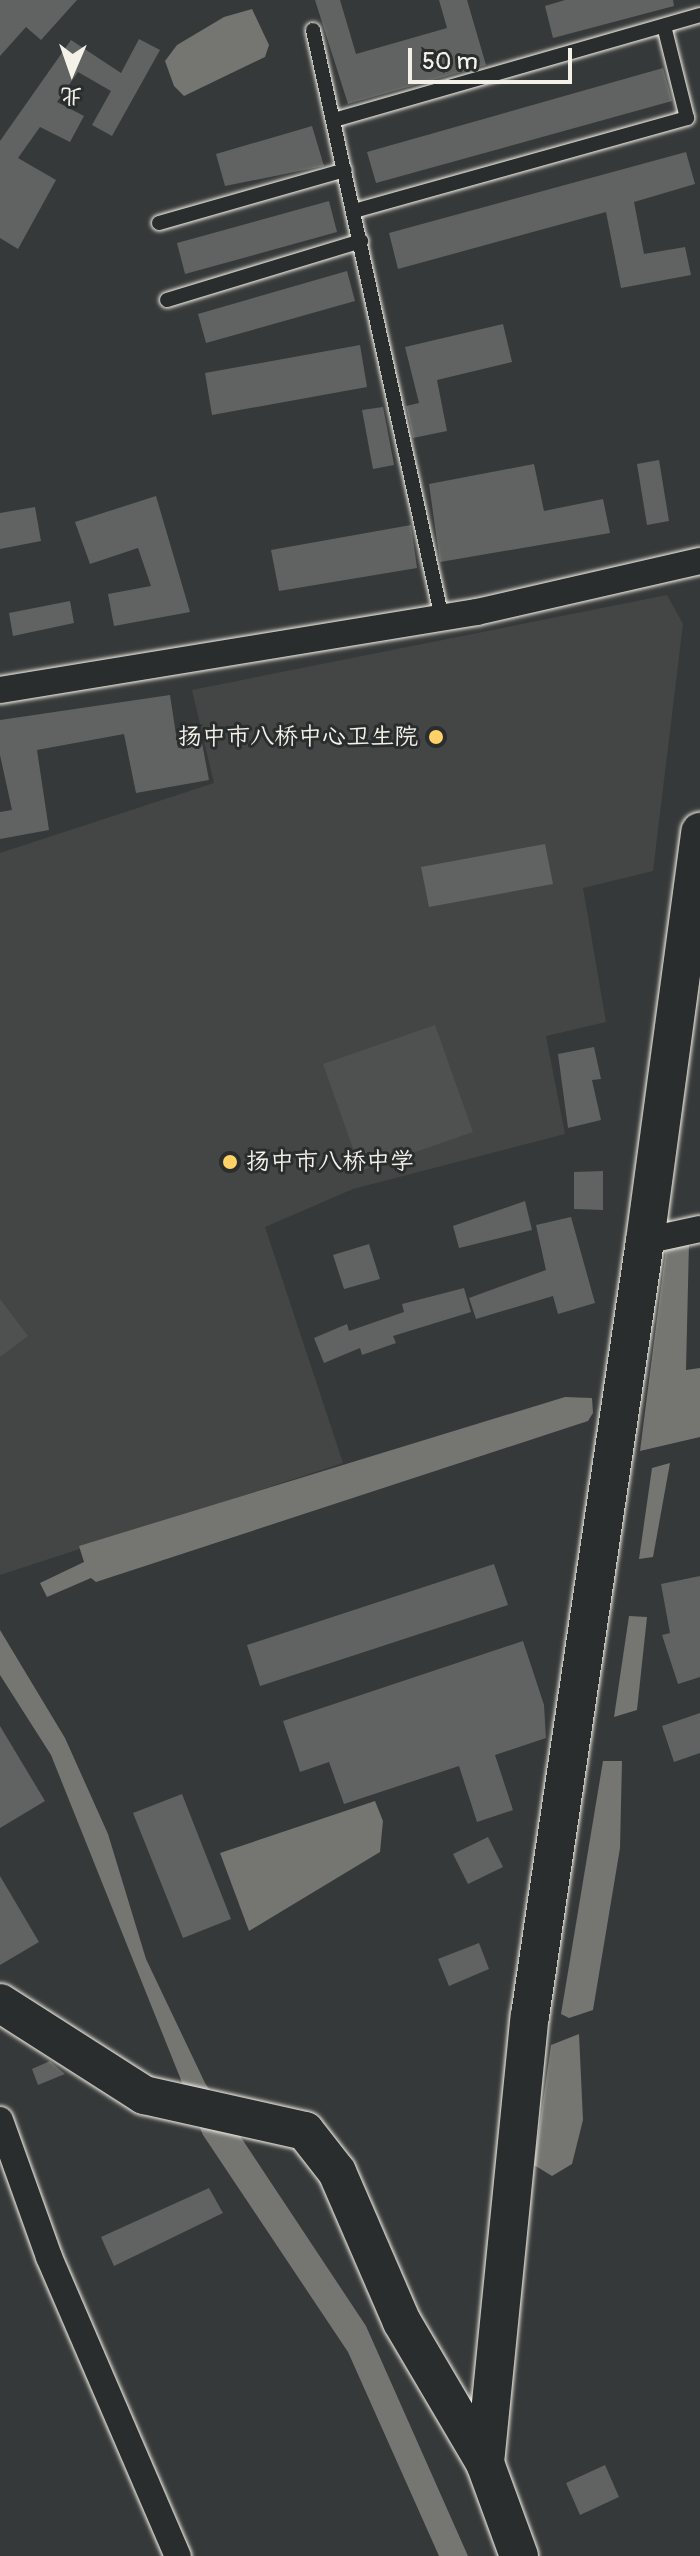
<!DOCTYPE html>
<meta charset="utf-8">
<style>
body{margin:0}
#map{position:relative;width:700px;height:2556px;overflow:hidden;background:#363939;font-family:Pangolin,"LXGW WenKai TC",sans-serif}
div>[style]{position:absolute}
.built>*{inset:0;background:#434645}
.green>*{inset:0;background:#4e514f}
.water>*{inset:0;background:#757572}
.building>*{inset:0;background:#616362}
.roads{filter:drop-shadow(0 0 2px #f4f1e8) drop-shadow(0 0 2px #f4f1e8)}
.lane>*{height:14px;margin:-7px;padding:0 7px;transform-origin:7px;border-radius:7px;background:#2a2d2e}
.street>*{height:26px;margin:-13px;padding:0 13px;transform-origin:13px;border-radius:13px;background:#2a2d2e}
.secondary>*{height:38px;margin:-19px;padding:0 19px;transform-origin:19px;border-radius:19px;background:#2a2d2e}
.dots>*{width:22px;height:22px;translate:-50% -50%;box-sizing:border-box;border:4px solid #2a2d2e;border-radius:50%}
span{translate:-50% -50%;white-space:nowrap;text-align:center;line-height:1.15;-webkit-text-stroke:6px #2a2d2e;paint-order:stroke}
.poi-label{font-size:24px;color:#f4f1e8}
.right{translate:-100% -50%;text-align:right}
.left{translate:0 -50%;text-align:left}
.north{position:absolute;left:32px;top:32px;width:80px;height:80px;-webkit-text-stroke:6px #2a2d2e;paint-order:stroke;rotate:182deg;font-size:22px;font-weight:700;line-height:32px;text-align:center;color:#f4f1e8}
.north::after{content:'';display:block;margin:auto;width:28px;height:36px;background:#f4f1e8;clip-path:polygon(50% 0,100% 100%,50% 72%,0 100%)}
.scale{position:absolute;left:408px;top:48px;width:164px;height:36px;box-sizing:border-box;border:4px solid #f4f1e8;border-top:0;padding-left:10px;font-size:24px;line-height:28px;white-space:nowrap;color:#f4f1e8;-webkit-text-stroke:6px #2a2d2e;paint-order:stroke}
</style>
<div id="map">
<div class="built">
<div style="clip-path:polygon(667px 595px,683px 624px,653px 871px,583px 888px,606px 1022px,546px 1036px,565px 1134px,353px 1189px,265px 1227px,343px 1463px,0 1575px,0 853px,214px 783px,192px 690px)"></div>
</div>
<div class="green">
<div style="clip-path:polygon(435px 1025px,473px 1132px,361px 1171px,323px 1064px)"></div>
<div style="clip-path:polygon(0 1299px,28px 1336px,0 1357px)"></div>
</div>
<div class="water">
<div style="clip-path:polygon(252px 9px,269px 45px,265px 57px,184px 96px,174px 86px,165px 61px,177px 45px,224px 17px)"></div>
<div style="clip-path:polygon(689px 1243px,686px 1370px,700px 1368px,700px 1437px,640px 1451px,666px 1248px)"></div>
<div style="clip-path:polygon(565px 1397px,592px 1398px,593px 1413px,588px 1421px,96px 1582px,91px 1578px,47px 1597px,40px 1583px,84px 1562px,79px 1546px)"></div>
<div style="clip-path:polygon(670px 1463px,653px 1557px,639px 1559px,652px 1468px)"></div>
<div style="clip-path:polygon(629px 1616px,647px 1617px,637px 1710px,614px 1717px)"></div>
<div style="clip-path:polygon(0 1630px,65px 1738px,108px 1834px,146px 1959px,205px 2083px,366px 2326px,468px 2556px,439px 2556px,348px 2352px,203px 2135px,51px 1755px,0 1675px)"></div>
<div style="clip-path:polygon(603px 1761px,622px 1761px,620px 1848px,593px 2010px,569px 2018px,561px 2014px)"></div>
<div style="clip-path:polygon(375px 1801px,383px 1821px,380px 1852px,249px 1931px,220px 1853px)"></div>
<div style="clip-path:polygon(579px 2034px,583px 2120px,572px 2164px,552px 2176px,534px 2165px,551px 2045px)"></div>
</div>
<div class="building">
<div style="clip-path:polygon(0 0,77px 0,41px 40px,26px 27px,0 56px)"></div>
<div style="clip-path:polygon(315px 0,340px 0,356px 54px,447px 28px,439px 0,467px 0,486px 65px,348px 104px)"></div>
<div style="clip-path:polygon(565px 0,673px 0,674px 6px,553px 38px,545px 6px)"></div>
<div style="clip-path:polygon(139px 39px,160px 50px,112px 136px,92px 125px,111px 91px,78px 72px,57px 102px,84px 116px,70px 142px,40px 127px,18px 158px,56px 180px,18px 249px,0 238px,0 141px,71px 40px,121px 73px)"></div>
<div style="clip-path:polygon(663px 68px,672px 101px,376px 183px,367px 152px)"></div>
<div style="clip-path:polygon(312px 126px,324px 166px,225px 186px,216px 154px)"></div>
<div style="clip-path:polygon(686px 152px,695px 184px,634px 202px,644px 254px,685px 247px,691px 275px,621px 288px,606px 212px,398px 269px,389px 233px)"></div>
<div style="clip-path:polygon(329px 201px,337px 232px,185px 274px,177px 243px)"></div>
<div style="clip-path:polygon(347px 271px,355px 301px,206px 343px,198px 314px)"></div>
<div style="clip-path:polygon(503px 324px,512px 362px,437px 380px,447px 431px,413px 438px,406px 406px,419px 403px,405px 347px)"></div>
<div style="clip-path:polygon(360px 345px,367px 387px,212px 415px,205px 373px)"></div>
<div style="clip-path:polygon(383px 407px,394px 465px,373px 469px,362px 410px)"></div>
<div style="clip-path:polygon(659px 460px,669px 521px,647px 525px,637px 464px)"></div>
<div style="clip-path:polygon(534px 464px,544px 511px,603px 499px,610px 533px,440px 562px,429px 484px)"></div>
<div style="clip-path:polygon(156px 496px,190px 612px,114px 626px,108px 594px,151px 586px,138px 548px,90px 564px,75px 522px)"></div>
<div style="clip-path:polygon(35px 507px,41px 541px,0 549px,0 513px)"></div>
<div style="clip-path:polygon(411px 525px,417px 568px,279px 591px,271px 550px)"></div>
<div style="clip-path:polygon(70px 601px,74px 623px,13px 636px,9px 613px)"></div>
<div style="clip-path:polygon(170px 695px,178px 748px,202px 743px,209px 780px,136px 793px,124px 734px,37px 750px,49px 830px,0 839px,0 812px,12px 810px,0 755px,0 720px)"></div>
<div style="clip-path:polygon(545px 844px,553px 884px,429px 907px,421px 867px)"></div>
<div style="clip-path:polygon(594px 1047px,601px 1079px,592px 1080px,601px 1120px,568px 1128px,558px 1054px)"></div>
<div style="clip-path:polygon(603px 1171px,603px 1210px,574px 1209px,574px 1172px)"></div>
<div style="clip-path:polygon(525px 1201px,532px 1230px,459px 1248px,453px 1226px)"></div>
<div style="clip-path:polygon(571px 1217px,595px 1303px,558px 1314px,553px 1296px,476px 1319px,469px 1298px,546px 1270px,536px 1225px)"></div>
<div style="clip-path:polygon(369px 1244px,380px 1279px,344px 1289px,333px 1255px)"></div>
<div style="clip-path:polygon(464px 1288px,471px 1312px,393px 1336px,396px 1343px,362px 1355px,360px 1348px,324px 1363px,314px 1338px,347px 1324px,349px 1331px,404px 1312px,402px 1304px)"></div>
<div style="clip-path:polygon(494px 1564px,508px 1605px,260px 1686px,247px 1645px)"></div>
<div style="clip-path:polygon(700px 1576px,700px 1677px,678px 1684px,662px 1635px,670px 1633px,661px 1584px)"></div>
<div style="clip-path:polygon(523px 1641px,544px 1705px,546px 1738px,495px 1755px,513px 1810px,477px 1822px,459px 1766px,344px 1804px,329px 1762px,300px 1772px,283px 1721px)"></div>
<div style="clip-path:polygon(700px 1713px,700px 1753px,674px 1762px,662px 1726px)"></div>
<div style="clip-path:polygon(0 1726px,45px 1801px,0 1828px)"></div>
<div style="clip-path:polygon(182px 1794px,231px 1919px,183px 1938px,133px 1813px)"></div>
<div style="clip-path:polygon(488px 1837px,503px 1867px,468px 1884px,453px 1854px)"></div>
<div style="clip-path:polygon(0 1876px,39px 1942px,0 1965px)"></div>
<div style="clip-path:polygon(479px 1943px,489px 1969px,449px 1986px,438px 1959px)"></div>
<div style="clip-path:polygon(50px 2061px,65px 2074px,38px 2085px,32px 2069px)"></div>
<div style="clip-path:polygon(209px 2188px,223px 2213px,114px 2266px,101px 2237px)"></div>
<div style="clip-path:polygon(605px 2465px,619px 2497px,580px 2515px,566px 2483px)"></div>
</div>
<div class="roads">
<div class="lane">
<div style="left:313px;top:30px;width:602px;rotate:77.63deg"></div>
<div style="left:334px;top:120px;width:381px;rotate:-16deg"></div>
<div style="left:354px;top:211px;width:346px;rotate:-15.6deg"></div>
<div style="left:687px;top:118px;width:95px;rotate:-104deg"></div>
<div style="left:159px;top:223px;width:193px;rotate:-15.9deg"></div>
<div style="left:167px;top:300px;width:203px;rotate:-16.9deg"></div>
</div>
<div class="street">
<div style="left:0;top:690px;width:483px;rotate:-9.3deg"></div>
<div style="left:477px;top:612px;width:229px;rotate:-12.9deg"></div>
<div style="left:645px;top:1241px;width:56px;rotate:-12.3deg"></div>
<div style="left:0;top:2120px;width:145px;rotate:70.3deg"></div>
<div style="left:49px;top:2257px;width:326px;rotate:66.7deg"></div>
</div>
<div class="secondary">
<div style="left:0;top:2003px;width:171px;rotate:32.6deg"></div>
<div style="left:144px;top:2095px;width:165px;rotate:12.6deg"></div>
<div style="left:305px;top:2131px;width:52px;rotate:52deg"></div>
<div style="left:337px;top:2172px;width:163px;rotate:66.6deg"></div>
<div style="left:402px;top:2322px;width:164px;rotate:59.5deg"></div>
<div style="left:485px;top:2463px;width:99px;rotate:69.9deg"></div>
<div style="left:485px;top:2463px;width:449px;rotate:-84.3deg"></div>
<div style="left:530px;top:2016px;width:783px;rotate:-81.56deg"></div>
<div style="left:645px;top:1241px;width:413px;rotate:-82.3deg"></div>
</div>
</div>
<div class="dots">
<div style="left:436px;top:737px;background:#ffd166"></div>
<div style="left:230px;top:1162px;background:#ffd166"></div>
</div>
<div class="poi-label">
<span class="right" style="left:418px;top:737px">扬中市八桥中心卫生院</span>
<span class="left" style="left:246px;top:1162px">扬中市八桥中学</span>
</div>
<div class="north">北</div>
<div class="scale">50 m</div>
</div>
